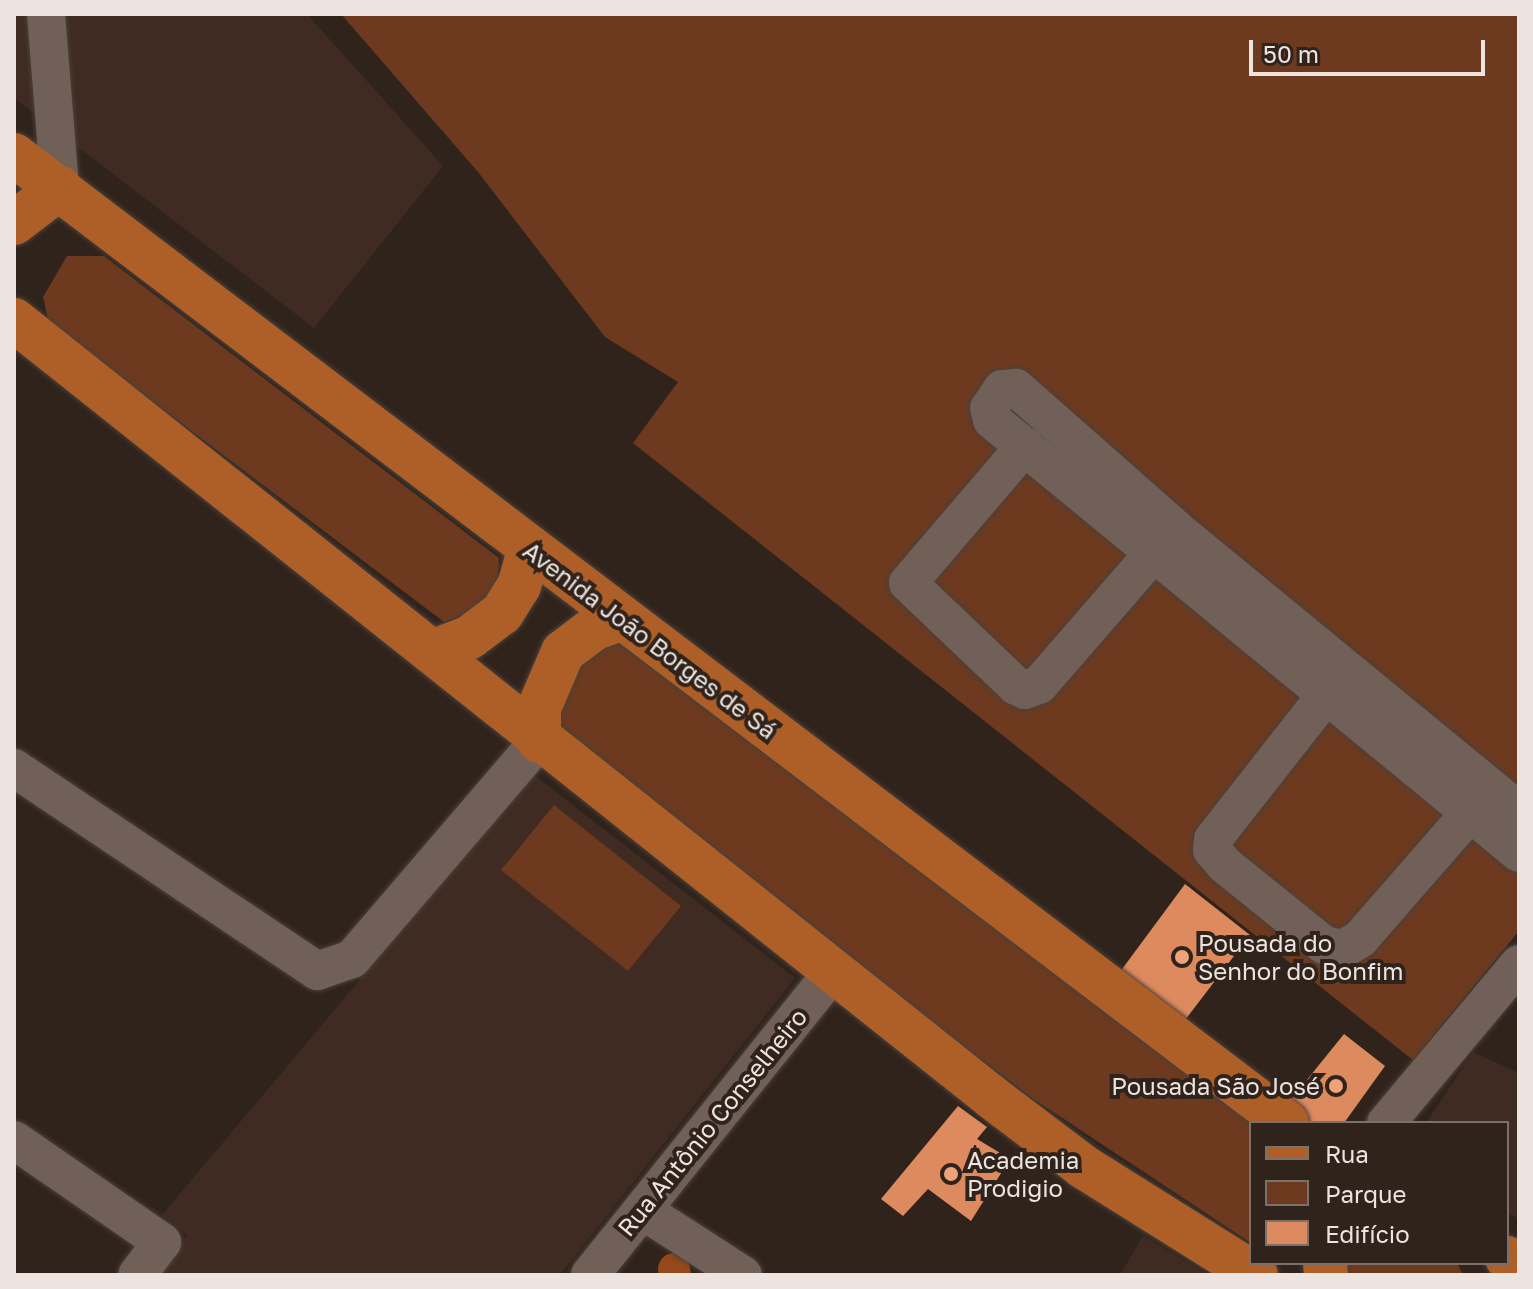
<!DOCTYPE html>
<meta charset="utf-8">
<style>
body{margin:0}
#map{position:relative;width:1533px;height:1289px;overflow:hidden;background:#30231c;font-family:"Golos Text",sans-serif}
div>[style]{position:absolute}
.built>*{inset:0;background:#3f2b21}
.green>*{inset:0;background:#6d3a1f}
.canal>*{height:32px;margin:-16px;padding:0 16px;transform-origin:16px;border-radius:16px;background:#95481a}
.building>*{inset:0;background:#de8a5f}
.roads{filter:drop-shadow(0 0 2px #4b403a) drop-shadow(0 0 2px #4b403a)}
.minor>*{height:38px;margin:-19px;padding:0 19px;transform-origin:19px;border-radius:19px;background:#706058}
.major>*{height:44px;margin:-22px;padding:0 22px;transform-origin:22px;border-radius:22px;background:#ad5f27}
.dots>*{width:22px;height:22px;translate:-50% -50%;box-sizing:border-box;border:4px solid #30231c;border-radius:50%}
span{translate:-50% -50%;white-space:nowrap;text-align:center;line-height:1.15;-webkit-text-stroke:8px #30231c;paint-order:stroke}
.street-label{font-size:24px;color:#ede4df}
.poi-label{font-size:24px;color:#ede4df}
.left{translate:0 -50%;text-align:left}
.right{translate:-100% -50%;text-align:right}
.frame{position:absolute;inset:0;border:16px solid #ede4df;pointer-events:none}
.legend{position:absolute;left:1249px;top:1121px;width:260px;height:144px;box-sizing:border-box;background:#30231c;border:2px solid #7c706a;margin:0;padding:10px 14px;list-style:none;font-size:24px;color:#ede4df}
.legend li{display:flex;align-items:center;gap:16px;height:40px}
.legend b{width:40px;border:2px solid #7c706a}
.scale{position:absolute;left:1249px;top:40px;width:236px;height:36px;box-sizing:border-box;border:4px solid #ede4df;border-top:0;padding-left:10px;font-size:24px;line-height:28px;white-space:nowrap;color:#ede4df;-webkit-text-stroke:6px #30231c;paint-order:stroke}
</style>
<div id="map">
<div class="built">
<div style="clip-path:polygon(14px 14px,307px 14px,443px 166px,314px 328px,14px 98px)"></div>
<div style="clip-path:polygon(533px 774px,795px 978px,560px 1275px,157px 1275px,187px 1235px,162px 1215px)"></div>
<div style="clip-path:polygon(1473px 1052px,1519px 1073px,1519px 1219px,1507px 1213px,1507px 1123px,1426px 1123px)"></div>
<div style="clip-path:polygon(1143px 1236px,1209px 1275px,1120px 1275px)"></div>
</div>
<div class="green">
<div style="clip-path:polygon(341px 14px,1519px 14px,1519px 931px,1413px 1060px,633px 443px,678px 382px,605px 337px,478px 172px)"></div>
<div style="clip-path:polygon(67px 256px,104px 256px,499px 558px,498px 585px,477px 610px,444px 622px,49px 323px,43px 297px)"></div>
<div style="clip-path:polygon(621px 644px,1251px 1123px,1251px 1243px,1029px 1096px,617px 781px,558px 728px,560px 677px,602px 646px)"></div>
<div style="clip-path:polygon(554px 805px,681px 906px,628px 971px,501px 870px)"></div>
<div style="clip-path:polygon(1341px 1263px,1457px 1263px,1463px 1275px,1343px 1275px)"></div>
</div>
<div class="canal">
<div style="left:674px;top:1269px;width:6px;rotate:81deg"></div>
</div>
<div class="building">
<div style="clip-path:polygon(1185px 884px,1250px 935px,1179px 1028px,1114px 980px)"></div>
<div style="clip-path:polygon(1344px 1034px,1385px 1066px,1344px 1123px,1306px 1123px,1285px 1107px)"></div>
<div style="clip-path:polygon(958px 1106px,987px 1127px,977px 1139px,1010px 1159px,971px 1221px,928px 1189px,903px 1216px,881px 1199px)"></div>
</div>
<div class="roads">
<div class="minor">
<div style="left:46px;top:14px;width:175px;rotate:85.4deg"></div>
<div style="left:1025px;top:446px;width:180px;rotate:130.5deg"></div>
<div style="left:908px;top:583px;width:149px;rotate:43.6deg"></div>
<div style="left:1016px;top:686px;width:10px;rotate:24deg"></div>
<div style="left:1025px;top:690px;width:15px;rotate:-20deg"></div>
<div style="left:1039px;top:685px;width:201px;rotate:-49deg"></div>
<div style="left:1341px;top:676px;width:207px;rotate:128.1deg"></div>
<div style="left:1213px;top:839px;width:11px;rotate:95deg"></div>
<div style="left:1212px;top:850px;width:20px;rotate:49deg"></div>
<div style="left:1225px;top:865px;width:127px;rotate:38.9deg"></div>
<div style="left:1324px;top:945px;width:19px;rotate:12deg"></div>
<div style="left:1343px;top:949px;width:20px;rotate:-30deg"></div>
<div style="left:1360px;top:939px;width:189px;rotate:-48.9deg"></div>
<div style="left:14px;top:768px;width:365px;rotate:33.8deg"></div>
<div style="left:317px;top:971px;width:37px;rotate:-19deg"></div>
<div style="left:352px;top:959px;width:287px;rotate:-49.4deg"></div>
<div style="left:1519px;top:811px;width:445px;rotate:-140.6deg"></div>
<div style="left:1175px;top:528px;width:212px;rotate:-138.6deg"></div>
<div style="left:1016px;top:388px;width:14px;rotate:176deg"></div>
<div style="left:1002px;top:389px;width:23px;rotate:124deg"></div>
<div style="left:989px;top:408px;width:12px;rotate:76deg"></div>
<div style="left:992px;top:420px;width:682px;rotate:39.41deg"></div>
<div style="left:1386px;top:1123px;width:207px;rotate:-50.1deg"></div>
<div style="left:14px;top:1140px;width:180px;rotate:34.6deg"></div>
<div style="left:162px;top:1242px;width:41px;rotate:127.1deg"></div>
<div style="left:642px;top:1210px;width:120px;rotate:32.8deg"></div>
<div style="left:590px;top:1275px;width:392px;rotate:-51.3deg"></div>
</div>
<div class="major">
<div style="left:14px;top:155px;width:1599px;rotate:37.25deg"></div>
<div style="left:14px;top:223px;width:58px;rotate:-37.3deg"></div>
<div style="left:14px;top:320px;width:1250px;rotate:38.47deg"></div>
<div style="left:993px;top:1098px;width:114px;rotate:37.2deg"></div>
<div style="left:1084px;top:1167px;width:203px;rotate:32.1deg"></div>
<div style="left:432px;top:652px;width:41px;rotate:-21.5deg"></div>
<div style="left:470px;top:637px;width:40px;rotate:-37deg"></div>
<div style="left:502px;top:613px;width:32px;rotate:-58deg"></div>
<div style="left:519px;top:586px;width:40px;rotate:-74deg"></div>
<div style="left:539px;top:741px;width:33px;rotate:-90deg"></div>
<div style="left:539px;top:708px;width:61px;rotate:-66.8deg"></div>
<div style="left:563px;top:652px;width:40px;rotate:-37deg"></div>
<div style="left:595px;top:628px;width:28px;rotate:-19deg"></div>
<div style="left:1507px;top:1258px;width:13px;rotate:27deg"></div>
<div style="left:1325px;top:1263px;width:12px;rotate:85deg"></div>
</div>
</div>
<div class="dots">
<div style="left:1182px;top:957px;background:#f0a27a"></div>
<div style="left:1336px;top:1086px;background:#f0a27a"></div>
<div style="left:951px;top:1174px;background:#f0a27a"></div>
</div>
<div class="street-label">
<span style="left:650px;top:640px;rotate:37deg">Avenida João Borges de Sá</span>
<span style="left:712px;top:1122px;rotate:-51deg">Rua Antônio Conselheiro</span>
</div>
<div class="poi-label">
<span class="left" style="left:1198px;top:957px">Pousada do<br>Senhor do Bonfim</span>
<span class="right" style="left:1320px;top:1086px">Pousada São José</span>
<span class="left" style="left:967px;top:1174px">Academia<br>Prodigio</span>
</div>
<div class="frame"></div>
<ul class="legend">
<li><b style="height:10px;background:#ad5f27"></b>Rua</li>
<li><b style="height:22px;background:#6d3a1f"></b>Parque</li>
<li><b style="height:22px;background:#de8a5f"></b>Edifício</li>
</ul>
<div class="scale">50 m</div>
</div>
